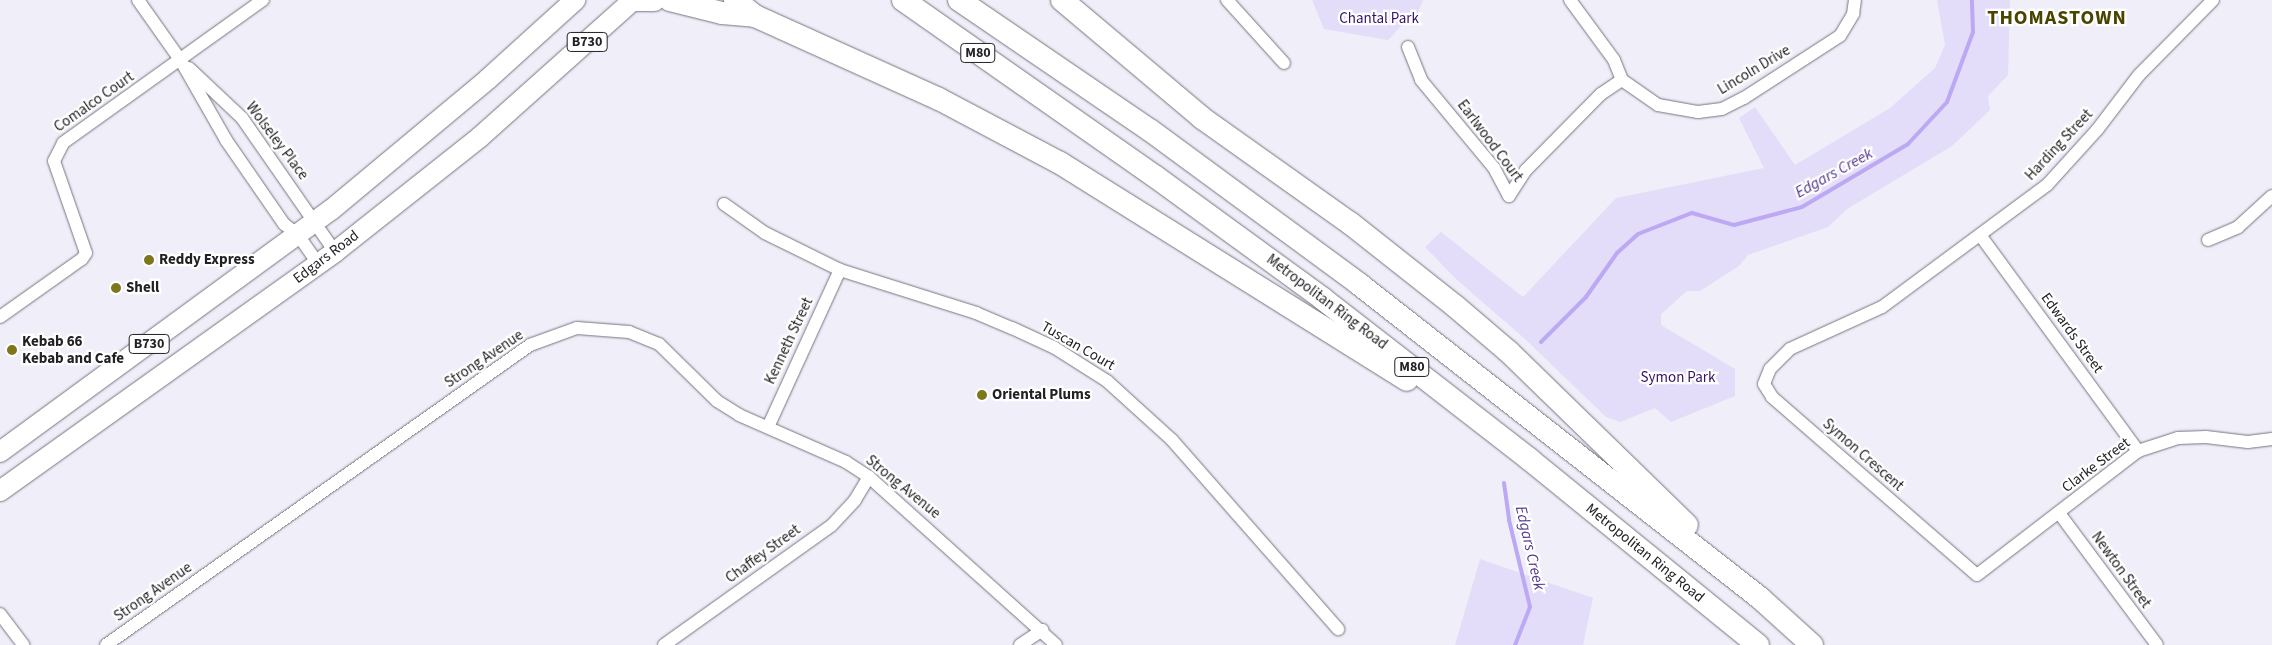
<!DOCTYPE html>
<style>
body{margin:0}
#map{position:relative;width:2272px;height:645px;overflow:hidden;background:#f0eef9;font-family:"Source Sans 3",sans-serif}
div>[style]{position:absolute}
.green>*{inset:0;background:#e3ddf9}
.stream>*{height:4px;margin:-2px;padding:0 2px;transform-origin:2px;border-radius:2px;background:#bca8f3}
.roads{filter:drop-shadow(0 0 1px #76747e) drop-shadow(0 0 1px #76747e)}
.street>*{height:12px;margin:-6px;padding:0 6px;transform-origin:6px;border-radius:6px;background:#fff}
.primary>*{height:20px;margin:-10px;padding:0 10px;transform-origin:10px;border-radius:10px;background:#fff}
.highway>*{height:22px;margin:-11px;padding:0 11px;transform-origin:11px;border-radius:11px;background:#fff}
.dots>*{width:14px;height:14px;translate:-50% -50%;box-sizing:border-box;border:2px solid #fff;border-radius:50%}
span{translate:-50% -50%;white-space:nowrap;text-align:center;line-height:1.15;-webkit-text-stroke:4.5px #fff;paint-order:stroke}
.shield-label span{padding:1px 4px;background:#fff;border:1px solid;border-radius:4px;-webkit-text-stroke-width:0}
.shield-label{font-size:14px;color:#222125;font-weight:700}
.park-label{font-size:15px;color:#351066}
.street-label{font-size:15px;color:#222125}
.poi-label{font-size:15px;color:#222125;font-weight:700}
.left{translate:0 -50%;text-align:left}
.water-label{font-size:16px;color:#55378d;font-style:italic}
.district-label{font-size:20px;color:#494400;font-weight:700;letter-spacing:1px}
</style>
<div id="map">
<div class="green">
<div style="clip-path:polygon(1312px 0,1423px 0,1414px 22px,1402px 25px,1388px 40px,1324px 29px)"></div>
<div style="clip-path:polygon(1937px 0,2010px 0,2008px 75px,1988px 96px,1990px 110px,1952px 146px,1847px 209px,1828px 227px,1748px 255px,1739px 266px,1700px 291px,1687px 291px,1661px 314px,1661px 325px,1735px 369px,1735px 396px,1671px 422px,1655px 408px,1620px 422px,1606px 417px,1525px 339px,1456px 279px,1425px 247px,1441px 232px,1523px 297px,1616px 198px,1764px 168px,1739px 118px,1755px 107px,1795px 165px,1890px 108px,1935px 68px,1945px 45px)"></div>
<div style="clip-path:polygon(1480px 559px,1593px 598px,1583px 645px,1455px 645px)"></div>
</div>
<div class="stream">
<div style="left:1541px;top:342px;width:64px;rotate:-45deg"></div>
<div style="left:1586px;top:297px;width:54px;rotate:-54.8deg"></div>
<div style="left:1617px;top:253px;width:28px;rotate:-42deg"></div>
<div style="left:1638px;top:234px;width:58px;rotate:-21.3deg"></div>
<div style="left:1692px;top:213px;width:44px;rotate:15.9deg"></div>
<div style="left:1734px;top:225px;width:70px;rotate:-14.8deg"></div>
<div style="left:1802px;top:207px;width:123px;rotate:-30.7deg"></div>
<div style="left:1908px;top:144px;width:57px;rotate:-47.1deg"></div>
<div style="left:1947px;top:102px;width:75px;rotate:-69.6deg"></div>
<div style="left:1973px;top:32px;width:32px;rotate:-92deg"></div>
<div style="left:1504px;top:483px;width:37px;rotate:82deg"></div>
<div style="left:1509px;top:520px;width:89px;rotate:76.4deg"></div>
<div style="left:1530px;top:607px;width:41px;rotate:111.5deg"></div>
</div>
<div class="roads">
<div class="street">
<div style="left:138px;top:0;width:75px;rotate:54.8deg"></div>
<div style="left:181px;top:61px;width:91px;rotate:60.3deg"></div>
<div style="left:226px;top:140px;width:102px;rotate:55.4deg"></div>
<div style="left:284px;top:224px;width:18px;rotate:38deg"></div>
<div style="left:298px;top:235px;width:35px;rotate:55deg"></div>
<div style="left:1227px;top:0;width:85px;rotate:47.9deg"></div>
<div style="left:1570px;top:0;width:74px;rotate:53.7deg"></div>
<div style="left:1614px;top:60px;width:22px;rotate:68deg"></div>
<div style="left:1622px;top:80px;width:44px;rotate:34.8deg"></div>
<div style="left:1658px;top:105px;width:41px;rotate:9.9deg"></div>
<div style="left:1698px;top:112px;width:24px;rotate:-7deg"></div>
<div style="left:1722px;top:109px;width:25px;rotate:-27deg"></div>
<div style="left:1744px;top:98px;width:114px;rotate:-32.9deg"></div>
<div style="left:1840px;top:36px;width:26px;rotate:-59deg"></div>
<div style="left:1853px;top:14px;width:14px;rotate:-82deg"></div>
<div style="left:2213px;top:0;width:105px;rotate:134.6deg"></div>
<div style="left:2139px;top:75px;width:69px;rotate:127.4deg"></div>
<div style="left:2097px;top:130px;width:74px;rotate:132.3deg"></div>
<div style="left:2047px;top:185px;width:205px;rotate:143.5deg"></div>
<div style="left:1882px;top:307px;width:101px;rotate:155.5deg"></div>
<div style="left:1790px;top:349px;width:28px;rotate:135deg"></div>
<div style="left:1770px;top:369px;width:16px;rotate:112deg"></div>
<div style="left:1764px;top:384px;width:15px;rotate:58deg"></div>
<div style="left:1772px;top:397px;width:271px;rotate:41deg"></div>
<div style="left:1977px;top:575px;width:203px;rotate:-37.6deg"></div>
<div style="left:2138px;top:451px;width:42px;rotate:-18deg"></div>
<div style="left:2178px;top:438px;width:28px;rotate:-2deg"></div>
<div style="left:2206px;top:437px;width:42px;rotate:6.8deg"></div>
<div style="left:2248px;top:442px;width:24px;rotate:-7deg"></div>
<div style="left:1408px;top:47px;width:35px;rotate:68deg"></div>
<div style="left:1421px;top:80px;width:114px;rotate:50.3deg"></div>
<div style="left:1494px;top:168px;width:32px;rotate:62deg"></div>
<div style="left:1509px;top:196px;width:31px;rotate:-57deg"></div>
<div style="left:1526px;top:170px;width:107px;rotate:-45.4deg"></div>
<div style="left:1601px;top:94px;width:25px;rotate:-34deg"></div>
<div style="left:189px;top:68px;width:73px;rotate:43.3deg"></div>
<div style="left:242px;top:118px;width:163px;rotate:55.2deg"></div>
<div style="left:724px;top:204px;width:50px;rotate:35.3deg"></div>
<div style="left:765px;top:233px;width:84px;rotate:26.3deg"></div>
<div style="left:840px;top:270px;width:143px;rotate:17.5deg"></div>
<div style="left:976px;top:313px;width:39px;rotate:23deg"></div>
<div style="left:1012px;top:328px;width:47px;rotate:24.9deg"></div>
<div style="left:1055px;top:348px;width:62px;rotate:32.4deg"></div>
<div style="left:1107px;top:381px;width:88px;rotate:42.2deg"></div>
<div style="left:1172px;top:440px;width:252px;rotate:48.7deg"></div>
<div style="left:1980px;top:235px;width:268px;rotate:53.8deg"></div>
<div style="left:2208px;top:240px;width:33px;rotate:-23deg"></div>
<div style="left:2238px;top:227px;width:46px;rotate:-42.4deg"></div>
<div style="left:0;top:317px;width:100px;rotate:-35.3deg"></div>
<div style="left:82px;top:259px;width:7px;rotate:-56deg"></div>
<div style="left:86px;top:253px;width:97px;rotate:-109.2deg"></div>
<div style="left:54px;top:161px;width:20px;rotate:-63deg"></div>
<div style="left:63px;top:143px;width:246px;rotate:-35.6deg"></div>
<div style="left:768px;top:427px;width:173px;rotate:-65.4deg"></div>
<div style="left:2059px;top:513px;width:164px;rotate:53.4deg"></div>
<div style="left:0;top:614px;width:39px;rotate:53deg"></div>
<div style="left:106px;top:645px;width:519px;rotate:-35.28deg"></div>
<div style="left:530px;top:345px;width:50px;rotate:-19.9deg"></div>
<div style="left:577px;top:328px;width:52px;rotate:4.4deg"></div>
<div style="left:629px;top:332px;width:32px;rotate:22deg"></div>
<div style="left:659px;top:344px;width:81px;rotate:44.5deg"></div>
<div style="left:717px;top:401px;width:26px;rotate:32deg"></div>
<div style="left:739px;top:415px;width:117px;rotate:23.7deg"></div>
<div style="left:846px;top:462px;width:27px;rotate:33deg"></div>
<div style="left:869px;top:477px;width:251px;rotate:41.9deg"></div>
<div style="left:664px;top:645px;width:206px;rotate:-35.5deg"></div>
<div style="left:832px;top:525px;width:34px;rotate:-47deg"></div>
<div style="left:855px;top:500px;width:27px;rotate:-59deg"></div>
<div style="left:1020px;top:645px;width:27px;rotate:-34deg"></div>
</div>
<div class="primary">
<div style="left:0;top:452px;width:410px;rotate:-36.2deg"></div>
<div style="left:331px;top:210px;width:204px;rotate:-39.8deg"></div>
<div style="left:488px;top:79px;width:118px;rotate:-42.2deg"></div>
<div style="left:0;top:491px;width:412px;rotate:-35.5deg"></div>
<div style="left:335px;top:252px;width:185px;rotate:-38.4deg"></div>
<div style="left:480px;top:137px;width:205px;rotate:-41.8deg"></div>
</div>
<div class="highway">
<div style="left:635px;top:0;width:19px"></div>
<div style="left:670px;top:0;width:54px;rotate:14deg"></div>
<div style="left:722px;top:13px;width:33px;rotate:5deg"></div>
<div style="left:735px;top:0;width:26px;rotate:39deg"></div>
<div style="left:755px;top:16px;width:202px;rotate:24.3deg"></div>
<div style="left:939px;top:99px;width:137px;rotate:27.9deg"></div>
<div style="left:1060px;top:163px;width:409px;rotate:32deg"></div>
<div style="left:903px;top:0;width:309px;rotate:35deg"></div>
<div style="left:1156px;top:177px;width:207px;rotate:36.1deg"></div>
<div style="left:1323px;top:299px;width:261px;rotate:37.8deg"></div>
<div style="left:1529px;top:459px;width:295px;rotate:39.1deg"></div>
<div style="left:959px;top:0;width:232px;rotate:34.3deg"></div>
<div style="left:1151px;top:131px;width:258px;rotate:36.3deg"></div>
<div style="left:1359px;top:284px;width:509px;rotate:38.06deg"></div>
<div style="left:1760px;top:598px;width:70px;rotate:42.1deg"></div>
<div style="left:1062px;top:0;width:183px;rotate:40.1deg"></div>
<div style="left:1202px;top:118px;width:181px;rotate:35.4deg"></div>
<div style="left:1350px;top:223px;width:134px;rotate:38.3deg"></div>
<div style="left:1455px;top:306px;width:71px;rotate:40.4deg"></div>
<div style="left:1509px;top:352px;width:248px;rotate:44.2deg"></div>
</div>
</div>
<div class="dots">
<div style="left:149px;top:260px;background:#7d761a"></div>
<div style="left:116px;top:288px;background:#7d761a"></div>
<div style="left:12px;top:350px;background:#7d761a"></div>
<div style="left:982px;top:395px;background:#7d761a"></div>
</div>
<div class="shield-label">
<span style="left:587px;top:42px">B730</span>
<span style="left:978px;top:53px">M80</span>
<span style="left:149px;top:344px">B730</span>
<span style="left:1412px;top:367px">M80</span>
</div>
<div class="park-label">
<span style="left:1379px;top:19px">Chantal Park</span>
<span style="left:1678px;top:378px">Symon Park</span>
</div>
<div class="street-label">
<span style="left:1754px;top:70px;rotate:-31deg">Lincoln Drive</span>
<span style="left:94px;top:102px;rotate:-35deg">Comalco Court</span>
<span style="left:277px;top:141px;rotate:53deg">Wolseley Place</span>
<span style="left:1490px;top:141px;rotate:53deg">Earlwood Court</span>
<span style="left:2059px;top:145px;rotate:-47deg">Harding Street</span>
<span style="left:326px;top:257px;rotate:-37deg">Edgars Road</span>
<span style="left:1327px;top:302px;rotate:37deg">Metropolitan Ring Road</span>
<span style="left:2072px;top:333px;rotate:54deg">Edwards Street</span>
<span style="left:789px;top:341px;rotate:-65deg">Kenneth Street</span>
<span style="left:1078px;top:346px;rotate:30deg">Tuscan Court</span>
<span style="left:484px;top:359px;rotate:-34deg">Strong Avenue</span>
<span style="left:1863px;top:455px;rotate:41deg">Symon Crescent</span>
<span style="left:2096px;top:465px;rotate:-37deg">Clarke Street</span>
<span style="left:903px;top:487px;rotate:39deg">Strong Avenue</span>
<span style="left:1645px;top:553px;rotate:39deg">Metropolitan Ring Road</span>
<span style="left:763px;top:554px;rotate:-36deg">Chaffey Street</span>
<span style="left:2121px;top:570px;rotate:54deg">Newton Street</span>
<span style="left:153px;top:592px;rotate:-35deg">Strong Avenue</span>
</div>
<div class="poi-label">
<span class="left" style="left:159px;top:260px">Reddy Express</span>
<span class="left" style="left:126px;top:288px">Shell</span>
<span class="left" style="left:22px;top:350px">Kebab 66<br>Kebab and Cafe</span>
<span class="left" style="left:992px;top:395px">Oriental Plums</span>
</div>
<div class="water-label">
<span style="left:1834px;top:173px;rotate:-29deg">Edgars Creek</span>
<span style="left:1530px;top:548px;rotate:77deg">Edgars Creek</span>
</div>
<div class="district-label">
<span style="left:2057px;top:18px">THOMASTOWN</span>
</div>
</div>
